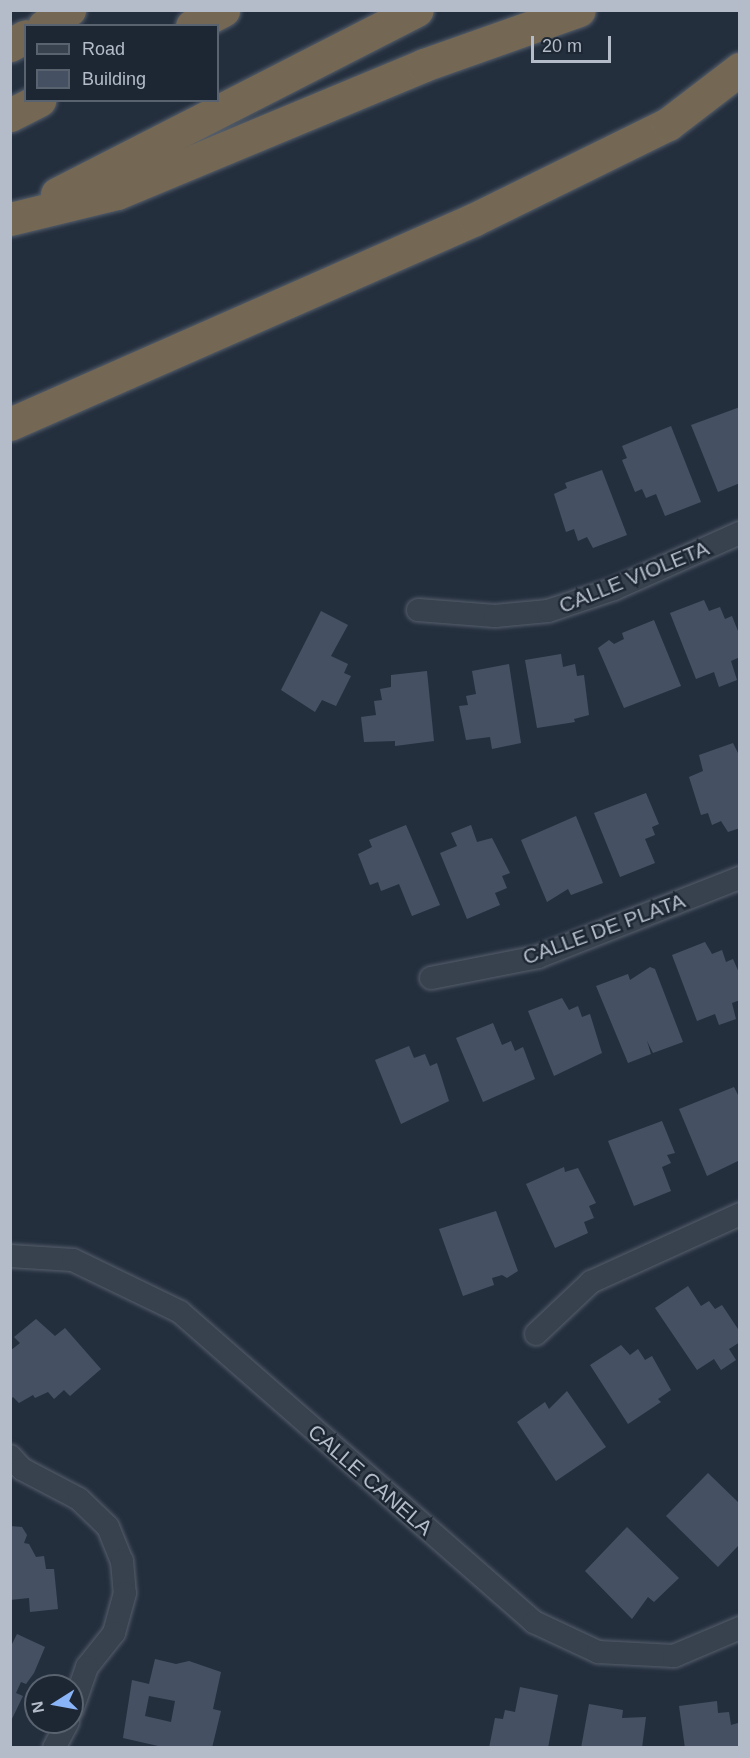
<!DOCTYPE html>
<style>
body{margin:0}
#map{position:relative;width:750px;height:1758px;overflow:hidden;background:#242f3e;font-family:Helvetica,sans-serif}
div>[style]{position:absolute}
.building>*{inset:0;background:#455162}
.roads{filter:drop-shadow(0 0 2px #565f6c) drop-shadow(0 0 2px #565f6c)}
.street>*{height:22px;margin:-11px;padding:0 11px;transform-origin:11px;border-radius:11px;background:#38414e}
.highway>*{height:33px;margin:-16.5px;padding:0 16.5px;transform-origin:16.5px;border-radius:16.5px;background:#746855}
span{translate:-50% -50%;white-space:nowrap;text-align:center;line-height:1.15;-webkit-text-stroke:5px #1d2633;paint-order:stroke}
.street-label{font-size:21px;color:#b4bcc9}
.frame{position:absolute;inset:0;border:12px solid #b4bcc9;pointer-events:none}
.legend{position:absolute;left:24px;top:24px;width:195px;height:78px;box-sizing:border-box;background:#1d2633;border:2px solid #59626f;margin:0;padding:8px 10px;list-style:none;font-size:18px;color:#b4bcc9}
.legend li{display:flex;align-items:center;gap:12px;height:30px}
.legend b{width:30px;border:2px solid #59626f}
.north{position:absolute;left:24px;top:1674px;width:60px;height:60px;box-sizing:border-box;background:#1d2633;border:2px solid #59626f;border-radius:50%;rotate:259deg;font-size:16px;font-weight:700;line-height:24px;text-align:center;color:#b4bcc9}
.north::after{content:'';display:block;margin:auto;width:21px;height:27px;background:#8ab4f8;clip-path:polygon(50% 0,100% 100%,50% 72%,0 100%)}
.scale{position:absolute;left:531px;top:36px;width:80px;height:27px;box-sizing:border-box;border:3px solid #b4bcc9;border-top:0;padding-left:8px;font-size:18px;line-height:21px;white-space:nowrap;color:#b4bcc9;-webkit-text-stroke:4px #1d2633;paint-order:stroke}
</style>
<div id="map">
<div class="building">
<div style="clip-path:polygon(740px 407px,740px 483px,718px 492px,691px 425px)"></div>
<div style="clip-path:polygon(671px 426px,701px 502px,665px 516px,656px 494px,646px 498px,642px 489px,635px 492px,622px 460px,627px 458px,622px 446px)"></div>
<div style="clip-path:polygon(602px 470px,627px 535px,593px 548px,587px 537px,578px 541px,574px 529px,566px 532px,554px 494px,567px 488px,565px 483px)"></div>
<div style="clip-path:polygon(704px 600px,709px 611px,720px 607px,725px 619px,732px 616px,740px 636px,740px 657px,731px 661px,737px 680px,719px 687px,714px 672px,696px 679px,670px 613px)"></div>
<div style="clip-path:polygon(321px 611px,348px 625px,331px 656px,348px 664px,344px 673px,351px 676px,336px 706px,322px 700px,315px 712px,281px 690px)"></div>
<div style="clip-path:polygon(654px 620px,681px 686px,624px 708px,598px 648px,609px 640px,614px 644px,624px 639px,622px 633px)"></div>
<div style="clip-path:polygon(561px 654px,563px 667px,575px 664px,577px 676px,584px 675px,589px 715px,574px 719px,575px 722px,537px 728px,525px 660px)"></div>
<div style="clip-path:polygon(509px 664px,521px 743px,492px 749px,490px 737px,466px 740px,459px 706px,468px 705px,466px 696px,476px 694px,472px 671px)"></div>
<div style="clip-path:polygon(427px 671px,434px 741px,395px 746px,395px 741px,364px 742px,361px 717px,376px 715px,374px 701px,382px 700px,380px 689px,391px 687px,391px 675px)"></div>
<div style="clip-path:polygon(733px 743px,740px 757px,740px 828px,728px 832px,721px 821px,712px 825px,708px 813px,701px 815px,689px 777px,703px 771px,699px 755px)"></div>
<div style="clip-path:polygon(646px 793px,659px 824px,652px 827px,655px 835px,645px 839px,655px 863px,620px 877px,594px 813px)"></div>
<div style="clip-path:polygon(576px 816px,603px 883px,571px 895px,568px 889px,547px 902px,521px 840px)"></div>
<div style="clip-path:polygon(406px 825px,440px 905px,412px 916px,399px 884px,381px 891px,378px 882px,370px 885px,358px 854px,372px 847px,369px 840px)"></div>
<div style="clip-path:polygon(471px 825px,477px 842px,492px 838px,510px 873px,502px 876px,507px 888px,495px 893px,500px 905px,467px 919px,440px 853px,457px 846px,451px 833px)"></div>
<div style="clip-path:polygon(705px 942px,712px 954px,722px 950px,726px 962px,733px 959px,740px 975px,740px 1000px,732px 1003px,736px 1019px,719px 1025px,715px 1014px,697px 1021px,672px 955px)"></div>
<div style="clip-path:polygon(650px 967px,655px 969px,683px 1042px,653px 1053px,647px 1041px,651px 1054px,628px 1063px,596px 986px,628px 974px,630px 980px)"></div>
<div style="clip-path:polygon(562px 998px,569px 1010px,578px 1006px,582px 1017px,590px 1014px,602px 1053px,554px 1076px,528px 1011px)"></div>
<div style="clip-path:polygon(493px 1023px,502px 1045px,511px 1041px,515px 1051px,523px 1047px,535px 1079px,483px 1102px,456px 1038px)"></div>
<div style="clip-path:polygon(409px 1046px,414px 1058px,425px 1054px,430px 1066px,437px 1063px,449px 1101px,401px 1124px,375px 1060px)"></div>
<div style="clip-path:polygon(734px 1087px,740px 1099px,738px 1161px,707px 1176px,679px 1109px)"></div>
<div style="clip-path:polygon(662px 1121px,675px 1153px,667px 1155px,671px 1163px,662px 1167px,671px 1191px,634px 1206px,608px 1141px)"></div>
<div style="clip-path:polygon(564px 1167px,565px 1172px,578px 1168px,596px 1203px,589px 1206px,594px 1218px,584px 1222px,588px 1233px,555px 1248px,526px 1184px)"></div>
<div style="clip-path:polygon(496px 1211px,518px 1271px,507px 1278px,502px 1275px,492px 1278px,494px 1285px,463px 1296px,439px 1229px)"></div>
<div style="clip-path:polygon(688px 1286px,701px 1306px,709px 1301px,715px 1309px,722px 1305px,740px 1332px,740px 1342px,729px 1349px,736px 1360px,721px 1370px,714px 1359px,697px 1370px,655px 1308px)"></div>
<div style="clip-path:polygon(36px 1319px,55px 1336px,65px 1328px,101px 1369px,70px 1396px,64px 1390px,54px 1399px,48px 1392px,35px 1398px,33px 1395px,19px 1403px,13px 1397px,10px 1400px,10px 1351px,20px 1343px,14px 1337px)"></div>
<div style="clip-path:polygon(621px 1345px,630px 1355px,638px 1349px,645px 1360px,652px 1356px,671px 1390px,658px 1399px,661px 1402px,628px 1424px,590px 1365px)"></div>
<div style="clip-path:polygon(567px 1391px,606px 1447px,556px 1481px,517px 1422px,545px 1402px,549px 1409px)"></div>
<div style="clip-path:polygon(708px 1473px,740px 1504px,738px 1546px,718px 1567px,666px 1516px)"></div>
<div style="clip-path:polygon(10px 1526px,22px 1527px,27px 1535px,24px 1543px,29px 1544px,36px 1557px,44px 1556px,46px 1569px,54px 1569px,58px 1609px,30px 1612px,29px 1598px,10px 1600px)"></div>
<div style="clip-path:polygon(627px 1527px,679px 1578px,654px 1602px,648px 1597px,632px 1619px,585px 1571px)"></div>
<div style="clip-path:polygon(17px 1634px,45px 1647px,34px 1673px,26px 1684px,21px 1682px,16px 1693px,23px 1696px,10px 1723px,10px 1648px)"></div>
<div style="clip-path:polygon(evenodd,155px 1659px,176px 1664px,189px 1661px,221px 1672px,213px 1709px,221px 1711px,212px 1748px,167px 1748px,123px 1738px,132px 1680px,149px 1684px,155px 1659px,149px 1696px,175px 1701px,171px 1722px,145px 1716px,149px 1696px)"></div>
<div style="clip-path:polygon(520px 1687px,558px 1695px,548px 1748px,489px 1748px,495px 1718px,503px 1719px,505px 1710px,515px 1712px)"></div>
<div style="clip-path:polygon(717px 1701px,718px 1713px,729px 1712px,731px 1725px,738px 1723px,740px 1748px,685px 1748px,679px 1706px)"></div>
<div style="clip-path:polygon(589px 1704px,623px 1710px,622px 1718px,646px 1717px,642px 1748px,581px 1748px)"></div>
</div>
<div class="roads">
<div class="street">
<div style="left:418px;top:610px;width:77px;rotate:4.5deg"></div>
<div style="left:495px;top:616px;width:53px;rotate:-5.4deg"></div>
<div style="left:548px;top:611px;width:70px;rotate:-18.4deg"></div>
<div style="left:614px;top:589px;width:138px;rotate:-24deg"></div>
<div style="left:431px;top:978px;width:109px;rotate:-11.1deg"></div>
<div style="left:538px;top:957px;width:217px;rotate:-21.4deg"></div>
<div style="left:10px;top:1256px;width:63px;rotate:3.6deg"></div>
<div style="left:73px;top:1260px;width:119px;rotate:25.9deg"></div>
<div style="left:180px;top:1312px;width:471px;rotate:41.2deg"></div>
<div style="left:534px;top:1622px;width:71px;rotate:25.1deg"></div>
<div style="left:598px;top:1652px;width:76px;rotate:3deg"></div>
<div style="left:674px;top:1656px;width:72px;rotate:-23deg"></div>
<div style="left:536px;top:1334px;width:76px;rotate:-43.4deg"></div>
<div style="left:591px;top:1282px;width:164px;rotate:-24.5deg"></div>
<div style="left:10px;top:1456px;width:18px;rotate:47deg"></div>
<div style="left:22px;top:1469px;width:64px;rotate:27.8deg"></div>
<div style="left:79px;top:1499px;width:40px;rotate:44deg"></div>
<div style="left:108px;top:1527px;width:37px;rotate:68deg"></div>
<div style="left:122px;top:1561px;width:32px;rotate:85deg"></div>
<div style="left:125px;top:1593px;width:41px;rotate:105.4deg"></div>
<div style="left:114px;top:1633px;width:43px;rotate:128.5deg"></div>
<div style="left:87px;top:1667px;width:46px;rotate:109.2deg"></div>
<div style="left:54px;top:1748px;width:30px;rotate:-62deg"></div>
</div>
<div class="highway">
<div style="left:44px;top:26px;width:30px;rotate:-33deg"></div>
<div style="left:192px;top:26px;width:35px;rotate:-27deg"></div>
<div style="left:10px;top:45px;width:18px;rotate:-29deg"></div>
<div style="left:10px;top:115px;width:33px;rotate:-27deg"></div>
<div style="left:57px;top:194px;width:404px;rotate:-27.1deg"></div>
<div style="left:10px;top:219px;width:110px;rotate:-13.7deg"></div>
<div style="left:117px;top:193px;width:333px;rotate:-22.6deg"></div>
<div style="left:424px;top:65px;width:164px;rotate:-19.5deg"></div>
<div style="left:10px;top:424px;width:508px;rotate:-23.79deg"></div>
<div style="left:475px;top:219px;width:215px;rotate:-26.2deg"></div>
<div style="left:668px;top:124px;width:91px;rotate:-37.4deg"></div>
</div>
</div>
<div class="street-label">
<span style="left:634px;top:577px;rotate:-22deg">CALLE VIOLETA</span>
<span style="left:604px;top:929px;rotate:-20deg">CALLE DE PLATA</span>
<span style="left:370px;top:1480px;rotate:41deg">CALLE CANELA</span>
</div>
<div class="frame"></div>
<ul class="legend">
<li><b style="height:8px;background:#38414e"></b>Road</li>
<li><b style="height:16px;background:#455162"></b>Building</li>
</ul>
<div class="north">N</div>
<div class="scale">20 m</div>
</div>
